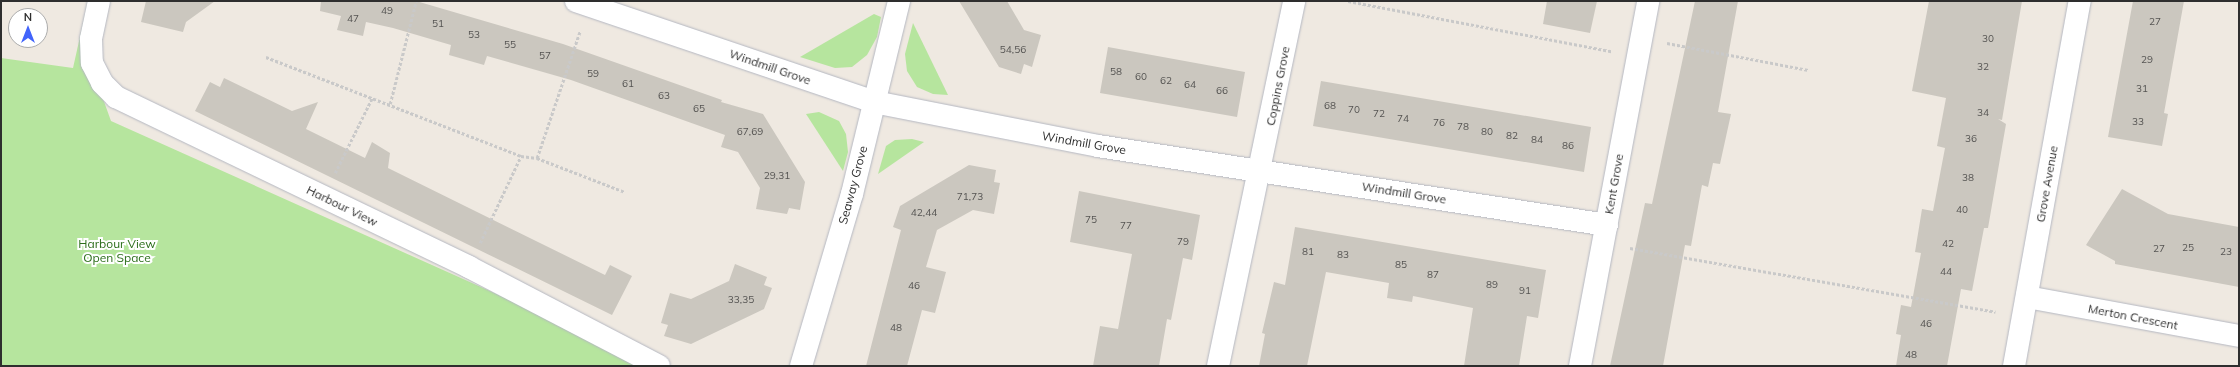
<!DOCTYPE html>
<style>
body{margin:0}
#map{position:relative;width:2240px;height:367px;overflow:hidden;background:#efe9e1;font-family:Mulish,sans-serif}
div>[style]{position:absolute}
.green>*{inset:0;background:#b6e59e}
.building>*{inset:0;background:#cbc7bf}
.path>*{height:2.5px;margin-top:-1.25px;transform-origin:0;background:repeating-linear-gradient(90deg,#c9c9c9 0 3px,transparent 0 5px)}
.roads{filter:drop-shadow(0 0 1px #b4b7c1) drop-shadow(0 0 1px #b4b7c1)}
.minor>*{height:22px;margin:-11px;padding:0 11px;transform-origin:11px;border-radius:11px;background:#fff}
span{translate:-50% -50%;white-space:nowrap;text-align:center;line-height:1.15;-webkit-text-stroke:4px #fff;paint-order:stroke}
.number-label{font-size:10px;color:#555452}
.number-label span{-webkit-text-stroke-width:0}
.street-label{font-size:12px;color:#2e2e2e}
.park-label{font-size:12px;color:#2c6e1b}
.frame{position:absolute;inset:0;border:2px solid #2e2e2e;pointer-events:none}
.north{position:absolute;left:8px;top:8px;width:40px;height:40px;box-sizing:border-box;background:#fff;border:1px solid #ababab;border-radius:50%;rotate:0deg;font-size:11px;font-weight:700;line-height:16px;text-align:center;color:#2e2e2e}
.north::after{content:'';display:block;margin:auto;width:14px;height:18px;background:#4264fb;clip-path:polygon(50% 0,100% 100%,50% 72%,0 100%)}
</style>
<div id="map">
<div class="green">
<div style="clip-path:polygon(88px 1px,108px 1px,93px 71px,111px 121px,657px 366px,1px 366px,1px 58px,73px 68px)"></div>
<div style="clip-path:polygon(874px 14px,881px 17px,877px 37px,867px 55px,852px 67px,835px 68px,800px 57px)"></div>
<div style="clip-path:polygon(913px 23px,948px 95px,933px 94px,917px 87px,907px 71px,905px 54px)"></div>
<div style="clip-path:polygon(819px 112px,839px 121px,846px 134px,848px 152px,843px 171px,806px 114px)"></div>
<div style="clip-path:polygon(912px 139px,924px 142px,878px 174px,886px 146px,895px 140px)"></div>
</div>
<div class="building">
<div style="clip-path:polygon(146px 1px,215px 1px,186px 22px,183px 32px,141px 22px)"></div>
<div style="clip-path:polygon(321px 1px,416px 1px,563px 44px,722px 100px,721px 102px,763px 114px,805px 182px,800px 210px,789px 208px,787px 214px,756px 209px,760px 188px,738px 152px,721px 147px,725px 135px,571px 80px,487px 56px,484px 65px,449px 55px,451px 45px,393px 28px,366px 22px,363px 36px,337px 30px,341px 16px,320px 11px)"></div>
<div style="clip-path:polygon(959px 1px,1007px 1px,1024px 30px,1041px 35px,1032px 67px,1024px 64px,1021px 74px,999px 67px)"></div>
<div style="clip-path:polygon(1547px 1px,1597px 1px,1590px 33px,1543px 24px)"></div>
<div style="clip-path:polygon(1695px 1px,1738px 1px,1718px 112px,1731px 114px,1720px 164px,1713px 163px,1708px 187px,1702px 185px,1691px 246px,1685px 245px,1663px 366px,1610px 366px,1645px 203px,1652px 204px)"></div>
<div style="clip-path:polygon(1929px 1px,2022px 1px,2002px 120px,1998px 119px,2006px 124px,1988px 228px,1984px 228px,1972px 291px,1961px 289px,1947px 366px,1896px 366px,1901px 335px,1896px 334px,1901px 305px,1911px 307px,1921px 253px,1915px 252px,1922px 209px,1933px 211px,1945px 148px,1937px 146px,1946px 98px,1912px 91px)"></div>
<div style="clip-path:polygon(2133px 1px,2184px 1px,2164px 113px,2168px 114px,2162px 146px,2108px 137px)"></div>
<div style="clip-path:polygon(1108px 47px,1245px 72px,1237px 117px,1100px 93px)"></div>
<div style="clip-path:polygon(224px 78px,292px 111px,318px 102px,306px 129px,365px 158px,372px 142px,390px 153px,388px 168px,605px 275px,610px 265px,632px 276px,612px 315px,195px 111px,210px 82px,220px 87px)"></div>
<div style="clip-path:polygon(1321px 81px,1591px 127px,1584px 172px,1313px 126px)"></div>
<div style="clip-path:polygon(969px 165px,996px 170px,994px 182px,1000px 183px,994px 214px,973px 210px,937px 230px,926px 267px,946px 272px,935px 313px,922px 310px,907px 366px,866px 366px,901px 230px,893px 227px,900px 206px)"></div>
<div style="clip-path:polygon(2122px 189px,2168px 214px,2239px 227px,2239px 287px,2115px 264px,2115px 261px,2086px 245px)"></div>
<div style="clip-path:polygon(1079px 191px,1200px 215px,1192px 260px,1183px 258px,1171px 320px,1167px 319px,1159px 366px,1093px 366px,1100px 326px,1118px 329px,1132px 254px,1070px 242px)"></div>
<div style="clip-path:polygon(1295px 227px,1546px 270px,1538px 318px,1527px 316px,1519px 366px,1464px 366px,1473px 308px,1413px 296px,1412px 302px,1387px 298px,1389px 283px,1326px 272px,1307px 366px,1259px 366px,1265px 334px,1262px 333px,1274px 282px,1285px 285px)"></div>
<div style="clip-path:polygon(735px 264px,767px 277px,764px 285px,772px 288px,764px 309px,691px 344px,664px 336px,668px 325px,661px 323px,670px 293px,691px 299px,729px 281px)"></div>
</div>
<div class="path">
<div style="left:1348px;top:1px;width:268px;rotate:10.8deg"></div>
<div style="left:1667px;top:43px;width:144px;rotate:10.8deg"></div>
<div style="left:266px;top:57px;width:274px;rotate:21.2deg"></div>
<div style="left:521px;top:156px;width:16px;rotate:7deg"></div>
<div style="left:537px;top:158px;width:94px;rotate:21.1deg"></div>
<div style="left:390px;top:104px;width:106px;rotate:-75.8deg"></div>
<div style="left:537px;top:158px;width:134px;rotate:-71.3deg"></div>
<div style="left:335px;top:173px;width:84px;rotate:-63.7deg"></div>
<div style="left:480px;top:243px;width:96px;rotate:-64.8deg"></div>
<div style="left:1630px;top:248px;width:371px;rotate:9.9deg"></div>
</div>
<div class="roads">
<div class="minor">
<div style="left:99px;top:1px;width:39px;rotate:102deg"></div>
<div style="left:91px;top:39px;width:24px;rotate:88deg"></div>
<div style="left:92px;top:63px;width:22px;rotate:63deg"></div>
<div style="left:102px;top:83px;width:20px;rotate:45deg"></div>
<div style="left:116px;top:97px;width:392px;rotate:25.7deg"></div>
<div style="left:469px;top:267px;width:214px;rotate:27.5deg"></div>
<div style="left:576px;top:1px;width:315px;rotate:18.7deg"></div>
<div style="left:874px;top:102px;width:228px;rotate:11.1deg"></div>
<div style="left:1098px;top:146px;width:515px;rotate:8.82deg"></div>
<div style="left:2027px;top:297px;width:216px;rotate:10.4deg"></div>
<div style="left:801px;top:366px;width:179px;rotate:-73.5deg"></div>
<div style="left:852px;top:194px;width:199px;rotate:-76.3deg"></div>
<div style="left:1218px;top:366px;width:373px;rotate:-78.2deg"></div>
<div style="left:1580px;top:366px;width:371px;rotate:-79.4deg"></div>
<div style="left:2014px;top:366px;width:371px;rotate:-79.8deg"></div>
</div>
</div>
<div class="number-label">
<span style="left:387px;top:11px">49</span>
<span style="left:353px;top:19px">47</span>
<span style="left:2155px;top:22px">27</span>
<span style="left:438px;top:24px">51</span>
<span style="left:474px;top:35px">53</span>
<span style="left:1988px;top:39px">30</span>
<span style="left:510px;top:45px">55</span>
<span style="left:1013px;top:50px">54,56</span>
<span style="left:545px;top:56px">57</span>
<span style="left:2147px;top:60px">29</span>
<span style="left:1983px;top:67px">32</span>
<span style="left:1116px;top:72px">58</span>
<span style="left:593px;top:74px">59</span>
<span style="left:1141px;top:77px">60</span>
<span style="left:1166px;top:81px">62</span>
<span style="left:628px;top:84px">61</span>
<span style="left:1190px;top:85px">64</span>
<span style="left:2142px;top:89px">31</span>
<span style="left:1222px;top:91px">66</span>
<span style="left:664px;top:96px">63</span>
<span style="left:1330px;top:106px">68</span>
<span style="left:699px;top:109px">65</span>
<span style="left:1354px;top:110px">70</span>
<span style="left:1983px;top:113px">34</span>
<span style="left:1379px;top:114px">72</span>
<span style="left:1403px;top:119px">74</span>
<span style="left:2138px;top:122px">33</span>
<span style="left:1439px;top:123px">76</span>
<span style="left:1463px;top:127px">78</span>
<span style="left:750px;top:132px">67,69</span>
<span style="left:1487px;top:132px">80</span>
<span style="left:1512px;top:136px">82</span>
<span style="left:1971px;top:139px">36</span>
<span style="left:1537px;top:140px">84</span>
<span style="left:1568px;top:146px">86</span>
<span style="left:777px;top:176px">29,31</span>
<span style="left:1968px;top:178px">38</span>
<span style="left:970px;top:197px">71,73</span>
<span style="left:1962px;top:210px">40</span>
<span style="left:924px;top:213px">42,44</span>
<span style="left:1091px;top:220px">75</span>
<span style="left:1126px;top:226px">77</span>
<span style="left:1183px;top:242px">79</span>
<span style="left:1948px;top:244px">42</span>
<span style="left:2188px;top:248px">25</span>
<span style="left:2159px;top:249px">27</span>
<span style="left:1308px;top:252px">81</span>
<span style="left:2226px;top:252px">23</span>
<span style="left:1343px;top:255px">83</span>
<span style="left:1401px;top:265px">85</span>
<span style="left:1946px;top:272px">44</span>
<span style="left:1433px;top:275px">87</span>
<span style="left:1492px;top:285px">89</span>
<span style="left:914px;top:286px">46</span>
<span style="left:1525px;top:291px">91</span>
<span style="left:741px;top:300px">33,35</span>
<span style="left:1926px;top:324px">46</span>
<span style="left:896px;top:328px">48</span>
<span style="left:1911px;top:355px">48</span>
</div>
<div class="street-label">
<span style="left:770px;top:67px;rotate:19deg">Windmill Grove</span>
<span style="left:1278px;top:86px;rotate:-79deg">Coppins Grove</span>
<span style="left:1084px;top:143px;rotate:10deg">Windmill Grove</span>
<span style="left:1614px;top:184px;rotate:-80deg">Kent Grove</span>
<span style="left:2047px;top:184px;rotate:-80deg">Grove Avenue</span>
<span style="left:853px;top:185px;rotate:-75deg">Seaway Grove</span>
<span style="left:1404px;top:193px;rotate:9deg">Windmill Grove</span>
<span style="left:342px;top:206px;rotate:26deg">Harbour View</span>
<span style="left:2133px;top:317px;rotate:11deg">Merton Crescent</span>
</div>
<div class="park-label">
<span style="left:117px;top:251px">Harbour View<br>Open Space</span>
</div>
<div class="frame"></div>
<div class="north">N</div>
</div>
